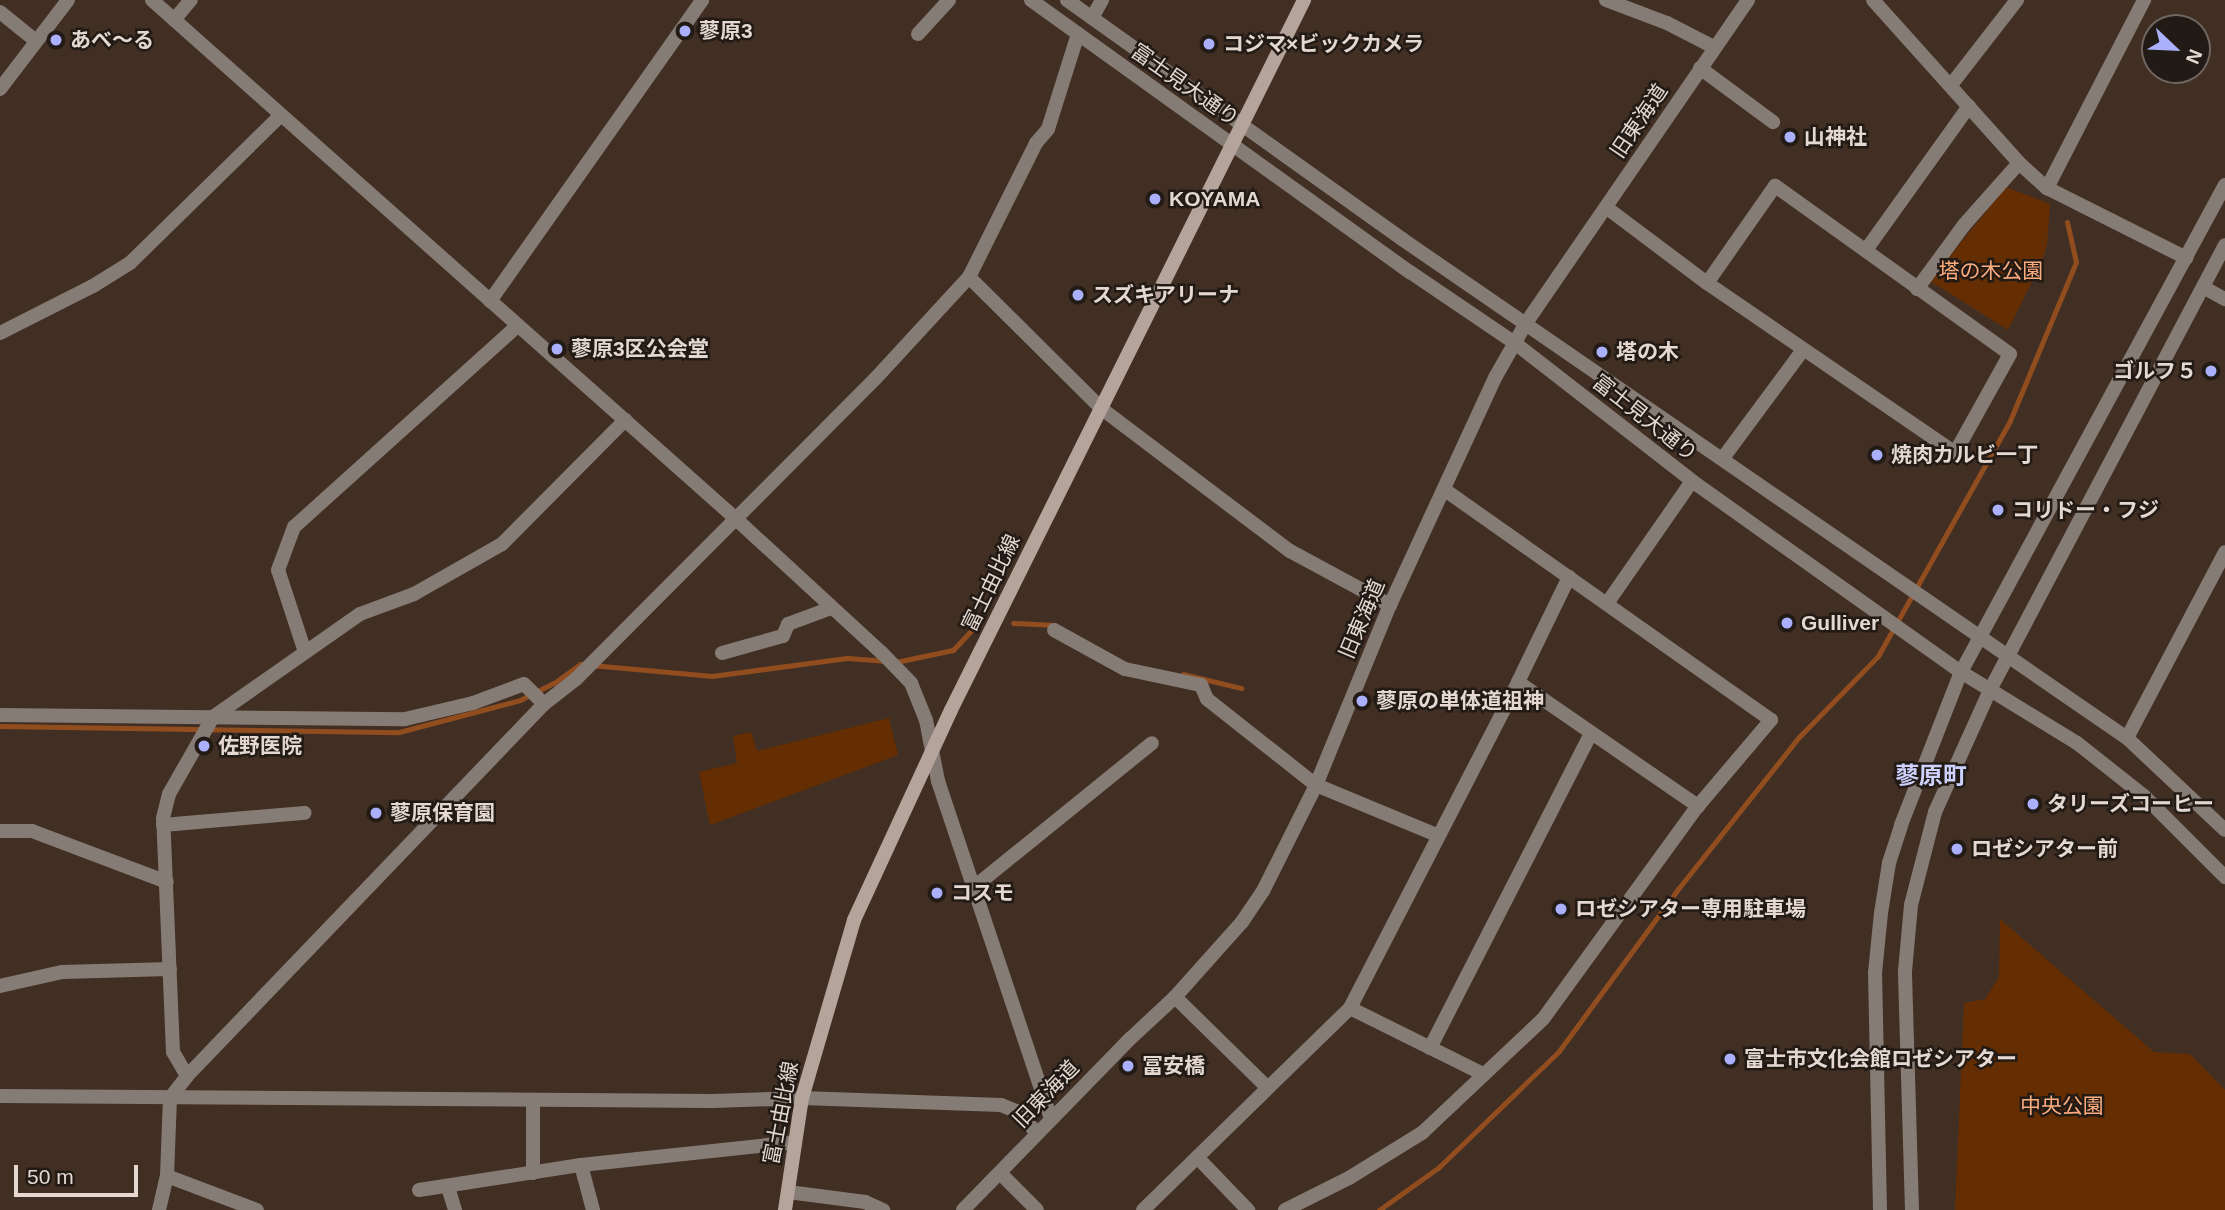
<!DOCTYPE html>
<meta charset="utf-8">
<style>
body{margin:0}
#map{position:relative;width:2225px;height:1210px;overflow:hidden;background:#422f24;font-family:Helvetica,"Noto Sans JP",sans-serif}
div>[style]{position:absolute}
.green>*{inset:0;background:#652d02}
.stream>*{height:5px;margin:-2.5px;padding:0 2.5px;transform-origin:2.5px;border-radius:2.5px;background:#924d1f}
.minor>*{height:14px;margin:-7px;padding:0 7px;transform-origin:7px;border-radius:7px;background:#867c76}
.tertiary>*{height:14px;margin:-7px;padding:0 7px;transform-origin:7px;border-radius:7px;background:#867c76}
.secondary>*{height:14px;margin:-7px;padding:0 7px;transform-origin:7px;border-radius:7px;background:#b5a49c}
.dots>*{width:19px;height:19px;translate:-50% -50%;box-sizing:border-box;border:4px solid #221a15;border-radius:50%}
span{translate:-50% -50%;white-space:nowrap;text-align:center;line-height:1.15;-webkit-text-stroke:5px #221a15;paint-order:stroke}
.poi-label{font-size:21px;color:#e4d8d1;font-weight:700}
.left{translate:0 -50%;text-align:left}
.right{translate:-100% -50%;text-align:right}
.street-label{font-size:21px;color:#e4d8d1}
.park-label{font-size:21px;color:#fcac7e}
.quarter-label{font-size:24px;color:#cdd2fd;font-weight:700}
.north{position:absolute;left:2141px;top:14px;width:70px;height:70px;box-sizing:border-box;background:#221a15;border:2px solid #706660;border-radius:50%;rotate:113deg;font-size:19px;font-weight:700;line-height:28px;text-align:center;color:#e4d8d1}
.north::after{content:'';display:block;margin:auto;width:24px;height:32px;background:#aab0fc;clip-path:polygon(50% 0,100% 100%,50% 72%,0 100%)}
.scale{position:absolute;left:14px;top:1165px;width:124px;height:32px;box-sizing:border-box;border:4px solid #e4d8d1;border-top:0;padding-left:9px;font-size:21px;line-height:24px;white-space:nowrap;color:#e4d8d1;-webkit-text-stroke:5px #221a15;paint-order:stroke}
</style>
<div id="map">
<div class="green">
<div style="clip-path:polygon(2006px 187px,2050px 204px,2047px 245px,2042px 261px,2008px 330px,1930px 281px)"></div>
<div style="clip-path:polygon(889px 718px,898px 755px,710px 825px,699px 772px,737px 763px,733px 736px,751px 732px,757px 751px)"></div>
<div style="clip-path:polygon(2000px 919px,2154px 1052px,2190px 1054px,2225px 1090px,2225px 1210px,1955px 1210px,1964px 1003px,1985px 999px,1999px 977px)"></div>
</div>
<div class="stream">
<div style="left:1013px;top:623px;width:42px;rotate:2.7deg"></div>
<div style="left:896px;top:662px;width:58px;rotate:-11.9deg"></div>
<div style="left:953px;top:650px;width:37px;rotate:-47deg"></div>
<div style="left:1183px;top:674px;width:60px;rotate:13.6deg"></div>
<div style="left:0;top:726px;width:399px;rotate:0.9deg"></div>
<div style="left:399px;top:732px;width:125px;rotate:-14.8deg"></div>
<div style="left:520px;top:700px;width:38px;rotate:-27deg"></div>
<div style="left:554px;top:683px;width:32px;rotate:-36deg"></div>
<div style="left:580px;top:664px;width:133px;rotate:5.2deg"></div>
<div style="left:712px;top:676px;width:136px;rotate:-7.6deg"></div>
<div style="left:847px;top:658px;width:40px;rotate:4.3deg"></div>
<div style="left:1379px;top:1210px;width:74px;rotate:-35.6deg"></div>
<div style="left:1439px;top:1167px;width:167px;rotate:-44deg"></div>
<div style="left:1559px;top:1051px;width:201px;rotate:-53.7deg"></div>
<div style="left:1678px;top:889px;width:194px;rotate:-51.5deg"></div>
<div style="left:1799px;top:737px;width:113px;rotate:-45.7deg"></div>
<div style="left:1878px;top:656px;width:267px;rotate:-60.7deg"></div>
<div style="left:2009px;top:423px;width:174px;rotate:-67.4deg"></div>
<div style="left:2076px;top:262px;width:41px;rotate:-102.7deg"></div>
</div>
<div class="minor">
<div style="left:1606px;top:0;width:65px;rotate:20.7deg"></div>
<div style="left:1667px;top:23px;width:53px;rotate:27.1deg"></div>
<div style="left:1873px;top:0;width:219px;rotate:48.1deg"></div>
<div style="left:2019px;top:163px;width:38px;rotate:42deg"></div>
<div style="left:2047px;top:188px;width:156px;rotate:26.7deg"></div>
<div style="left:0;top:12px;width:46px;rotate:38.9deg"></div>
<div style="left:1092px;top:18px;width:21px;rotate:-61deg"></div>
<div style="left:174px;top:20px;width:26px;rotate:-50deg"></div>
<div style="left:918px;top:34px;width:46px;rotate:-47.6deg"></div>
<div style="left:1700px;top:68px;width:91px;rotate:36.5deg"></div>
<div style="left:1951px;top:85px;width:108px;rotate:-52.2deg"></div>
<div style="left:2047px;top:188px;width:212px;rotate:-62.7deg"></div>
<div style="left:1607px;top:208px;width:125px;rotate:36.9deg"></div>
<div style="left:1707px;top:283px;width:301px;rotate:34.4deg"></div>
<div style="left:1955px;top:453px;width:113px;rotate:-60.9deg"></div>
<div style="left:2010px;top:354px;width:289px;rotate:-144.4deg"></div>
<div style="left:1775px;top:186px;width:118px;rotate:125deg"></div>
<div style="left:1866px;top:250px;width:177px;rotate:-54.4deg"></div>
<div style="left:969px;top:277px;width:187px;rotate:44.8deg"></div>
<div style="left:1102px;top:409px;width:236px;rotate:37.1deg"></div>
<div style="left:1290px;top:551px;width:114px;rotate:28.4deg"></div>
<div style="left:2203px;top:287px;width:25px;rotate:29deg"></div>
<div style="left:1917px;top:289px;width:79px;rotate:-53.7deg"></div>
<div style="left:1964px;top:225px;width:83px;rotate:-48.4deg"></div>
<div style="left:490px;top:301px;width:368px;rotate:-54.8deg"></div>
<div style="left:0;top:333px;width:104px;rotate:-26.8deg"></div>
<div style="left:93px;top:286px;width:44px;rotate:-31.9deg"></div>
<div style="left:130px;top:263px;width:210px;rotate:-44.4deg"></div>
<div style="left:1723px;top:458px;width:134px;rotate:-53.5deg"></div>
<div style="left:1608px;top:602px;width:147px;rotate:-55.2deg"></div>
<div style="left:1054px;top:630px;width:81px;rotate:28.8deg"></div>
<div style="left:1125px;top:669px;width:78px;rotate:11.9deg"></div>
<div style="left:1201px;top:685px;width:15px;rotate:67deg"></div>
<div style="left:1207px;top:699px;width:139px;rotate:38.3deg"></div>
<div style="left:1316px;top:785px;width:131px;rotate:22.5deg"></div>
<div style="left:305px;top:652px;width:86px;rotate:-108.2deg"></div>
<div style="left:278px;top:570px;width:46px;rotate:-69.6deg"></div>
<div style="left:294px;top:527px;width:300px;rotate:-42deg"></div>
<div style="left:722px;top:653px;width:63px;rotate:-15.6deg"></div>
<div style="left:783px;top:636px;width:13px;rotate:-67deg"></div>
<div style="left:788px;top:624px;width:46px;rotate:-20.4deg"></div>
<div style="left:1518px;top:682px;width:219px;rotate:34.6deg"></div>
<div style="left:0;top:715px;width:405px;rotate:0.6deg"></div>
<div style="left:405px;top:719px;width:70px;rotate:-13.2deg"></div>
<div style="left:473px;top:703px;width:54px;rotate:-20.4deg"></div>
<div style="left:524px;top:684px;width:28px;rotate:45deg"></div>
<div style="left:2127px;top:738px;width:210px;rotate:-62.2deg"></div>
<div style="left:932px;top:750px;width:32px;rotate:79deg"></div>
<div style="left:938px;top:781px;width:356px;rotate:71.5deg"></div>
<div style="left:163px;top:825px;width:142px;rotate:-4.9deg"></div>
<div style="left:0;top:831px;width:32px"></div>
<div style="left:32px;top:831px;width:144px;rotate:20.7deg"></div>
<div style="left:973px;top:888px;width:230px;rotate:-39deg"></div>
<div style="left:0;top:986px;width:64px;rotate:-12.7deg"></div>
<div style="left:62px;top:972px;width:108px;rotate:-1.6deg"></div>
<div style="left:1175px;top:997px;width:130px;rotate:44.4deg"></div>
<div style="left:1350px;top:1008px;width:148px;rotate:26.4deg"></div>
<div style="left:1430px;top:1048px;width:354px;rotate:-62.9deg"></div>
<div style="left:187px;top:1076px;width:28px;rotate:-120deg"></div>
<div style="left:173px;top:1052px;width:234px;rotate:-92.4deg"></div>
<div style="left:163px;top:818px;width:25px;rotate:-76deg"></div>
<div style="left:169px;top:794px;width:89px;rotate:-60.3deg"></div>
<div style="left:213px;top:717px;width:179px;rotate:-35deg"></div>
<div style="left:360px;top:614px;width:58px;rotate:-20.3deg"></div>
<div style="left:414px;top:594px;width:101px;rotate:-29.6deg"></div>
<div style="left:502px;top:544px;width:175px;rotate:-45.2deg"></div>
<div style="left:802px;top:1098px;width:199px;rotate:2deg"></div>
<div style="left:1001px;top:1105px;width:16px;rotate:22deg"></div>
<div style="left:1016px;top:1111px;width:30px;rotate:46deg"></div>
<div style="left:533px;top:1100px;width:73px;rotate:90deg"></div>
<div style="left:1197px;top:1157px;width:74px;rotate:46.1deg"></div>
<div style="left:581px;top:1165px;width:47px;rotate:75.1deg"></div>
<div style="left:1000px;top:1173px;width:52px;rotate:45deg"></div>
<div style="left:167px;top:1176px;width:96px;rotate:20.7deg"></div>
<div style="left:448px;top:1187px;width:24px;rotate:73deg"></div>
<div style="left:419px;top:1190px;width:164px;rotate:-8.8deg"></div>
<div style="left:581px;top:1165px;width:215px;rotate:-6.1deg"></div>
<div style="left:788px;top:1192px;width:78px;rotate:7.4deg"></div>
<div style="left:865px;top:1202px;width:20px;rotate:24deg"></div>
<div style="left:159px;top:1210px;width:35px;rotate:-77deg"></div>
<div style="left:167px;top:1176px;width:78px;rotate:-87.8deg"></div>
<div style="left:170px;top:1098px;width:28px;rotate:-52deg"></div>
<div style="left:187px;top:1076px;width:516px;rotate:-46.18deg"></div>
<div style="left:544px;top:704px;width:41px;rotate:-38deg"></div>
<div style="left:576px;top:679px;width:424px;rotate:-45.1deg"></div>
<div style="left:875px;top:379px;width:139px;rotate:-47.3deg"></div>
<div style="left:969px;top:277px;width:150px;rotate:-63.4deg"></div>
<div style="left:1036px;top:143px;width:18px;rotate:-49deg"></div>
<div style="left:1048px;top:129px;width:100px;rotate:-72.5deg"></div>
<div style="left:1143px;top:1210px;width:289px;rotate:-44.3deg"></div>
<div style="left:1350px;top:1008px;width:367px;rotate:-62.7deg"></div>
<div style="left:1518px;top:682px;width:117px;rotate:-64.1deg"></div>
<div style="left:1285px;top:1210px;width:72px;rotate:-26.6deg"></div>
<div style="left:1349px;top:1178px;width:86px;rotate:-31.7deg"></div>
<div style="left:1422px;top:1133px;width:166px;rotate:-43.3deg"></div>
<div style="left:1543px;top:1019px;width:263px;rotate:-54deg"></div>
<div style="left:1698px;top:806px;width:113px;rotate:-49.7deg"></div>
<div style="left:1771px;top:720px;width:399px;rotate:-144.8deg"></div>
</div>
<div class="tertiary">
<div style="left:152px;top:0;width:780px;rotate:41.62deg"></div>
<div style="left:735px;top:518px;width:200px;rotate:42.6deg"></div>
<div style="left:882px;top:653px;width:42px;rotate:46deg"></div>
<div style="left:911px;top:683px;width:40px;rotate:68deg"></div>
<div style="left:926px;top:720px;width:31px;rotate:79deg"></div>
<div style="left:1031px;top:0;width:467px;rotate:35.7deg"></div>
<div style="left:1410px;top:272px;width:127px;rotate:34.1deg"></div>
<div style="left:1515px;top:343px;width:224px;rotate:37.9deg"></div>
<div style="left:1692px;top:481px;width:330px;rotate:35.4deg"></div>
<div style="left:1961px;top:672px;width:136px;rotate:31.5deg"></div>
<div style="left:2077px;top:743px;width:85px;rotate:38.3deg"></div>
<div style="left:2144px;top:796px;width:115px;rotate:45deg"></div>
<div style="left:1067px;top:0;width:412px;rotate:35.5deg"></div>
<div style="left:1402px;top:239px;width:880px;rotate:34.54deg"></div>
<div style="left:2127px;top:738px;width:134px;rotate:43.2deg"></div>
<div style="left:0;top:89px;width:112px;rotate:-52.6deg"></div>
<div style="left:0;top:1096px;width:713px;rotate:0.4deg"></div>
<div style="left:713px;top:1101px;width:89px;rotate:-1.9deg"></div>
<div style="left:963px;top:1210px;width:240px;rotate:-45.7deg"></div>
<div style="left:1131px;top:1038px;width:60px;rotate:-43deg"></div>
<div style="left:1175px;top:997px;width:101px;rotate:-48.2deg"></div>
<div style="left:1242px;top:922px;width:37px;rotate:-56deg"></div>
<div style="left:1263px;top:891px;width:119px;rotate:-63.4deg"></div>
<div style="left:1316px;top:785px;width:195px;rotate:-67.7deg"></div>
<div style="left:1390px;top:605px;width:252px;rotate:-65.2deg"></div>
<div style="left:1496px;top:376px;width:61px;rotate:-60.5deg"></div>
<div style="left:1526px;top:323px;width:392px;rotate:-55.5deg"></div>
<div style="left:1880px;top:1210px;width:237px;rotate:-91.2deg"></div>
<div style="left:1875px;top:973px;width:60px;rotate:-84.3deg"></div>
<div style="left:1881px;top:913px;width:51px;rotate:-80.9deg"></div>
<div style="left:1889px;top:863px;width:40px;rotate:-72deg"></div>
<div style="left:1901px;top:825px;width:164px;rotate:-68.6deg"></div>
<div style="left:1961px;top:672px;width:554px;rotate:-61.54deg"></div>
<div style="left:1912px;top:1210px;width:239px;rotate:-91.7deg"></div>
<div style="left:1905px;top:971px;width:66px;rotate:-84.8deg"></div>
<div style="left:1911px;top:905px;width:96px;rotate:-75.5deg"></div>
<div style="left:1935px;top:812px;width:134px;rotate:-65.7deg"></div>
<div style="left:1990px;top:690px;width:503px;rotate:-62.16deg"></div>
</div>
<div class="secondary">
<div style="left:785px;top:1210px;width:113px;rotate:-81.4deg"></div>
<div style="left:802px;top:1098px;width:185px;rotate:-73.7deg"></div>
<div style="left:854px;top:920px;width:231px;rotate:-65.2deg"></div>
<div style="left:951px;top:710px;width:793px;rotate:-63.56deg"></div>
</div>
<div class="dots">
<div style="left:685px;top:31px;background:#aab0fc"></div>
<div style="left:56px;top:40px;background:#aab0fc"></div>
<div style="left:1209px;top:44px;background:#aab0fc"></div>
<div style="left:1790px;top:137px;background:#aab0fc"></div>
<div style="left:1155px;top:199px;background:#aab0fc"></div>
<div style="left:1078px;top:295px;background:#aab0fc"></div>
<div style="left:557px;top:349px;background:#aab0fc"></div>
<div style="left:1602px;top:352px;background:#aab0fc"></div>
<div style="left:2211px;top:371px;background:#aab0fc"></div>
<div style="left:1877px;top:455px;background:#aab0fc"></div>
<div style="left:1998px;top:510px;background:#aab0fc"></div>
<div style="left:1787px;top:623px;background:#aab0fc"></div>
<div style="left:1362px;top:701px;background:#aab0fc"></div>
<div style="left:204px;top:746px;background:#aab0fc"></div>
<div style="left:2033px;top:804px;background:#aab0fc"></div>
<div style="left:376px;top:813px;background:#aab0fc"></div>
<div style="left:1957px;top:849px;background:#aab0fc"></div>
<div style="left:937px;top:893px;background:#aab0fc"></div>
<div style="left:1561px;top:909px;background:#aab0fc"></div>
<div style="left:1730px;top:1059px;background:#aab0fc"></div>
<div style="left:1128px;top:1066px;background:#aab0fc"></div>
</div>
<div class="poi-label">
<span class="left" style="left:699px;top:31px">蓼原3</span>
<span class="left" style="left:70px;top:40px">あべ〜る</span>
<span class="left" style="left:1223px;top:44px">コジマ×ビックカメラ</span>
<span class="left" style="left:1804px;top:137px">山神社</span>
<span class="left" style="left:1169px;top:199px">KOYAMA</span>
<span class="left" style="left:1092px;top:295px">スズキアリーナ</span>
<span class="left" style="left:571px;top:349px">蓼原3区公会堂</span>
<span class="left" style="left:1616px;top:352px">塔の木</span>
<span class="right" style="left:2197px;top:371px">ゴルフ５</span>
<span class="left" style="left:1891px;top:455px">焼肉カルビ一丁</span>
<span class="left" style="left:2012px;top:510px">コリドー・フジ</span>
<span class="left" style="left:1801px;top:623px">Gulliver</span>
<span class="left" style="left:1376px;top:701px">蓼原の単体道祖神</span>
<span class="left" style="left:218px;top:746px">佐野医院</span>
<span class="left" style="left:2047px;top:804px">タリーズコーヒー</span>
<span class="left" style="left:390px;top:813px">蓼原保育園</span>
<span class="left" style="left:1971px;top:849px">ロゼシアター前</span>
<span class="left" style="left:951px;top:893px">コスモ</span>
<span class="left" style="left:1575px;top:909px">ロゼシアター専用駐車場</span>
<span class="left" style="left:1744px;top:1059px">富士市文化会館ロゼシアター</span>
<span class="left" style="left:1142px;top:1066px">冨安橋</span>
</div>
<div class="street-label">
<span style="left:1185px;top:85px;rotate:35deg">富士見大通り</span>
<span style="left:1639px;top:121px;rotate:-56deg">旧東海道</span>
<span style="left:1645px;top:418px;rotate:38deg">富士見大通り</span>
<span style="left:991px;top:583px;rotate:-64deg">富士由比線</span>
<span style="left:1362px;top:619px;rotate:-67deg">旧東海道</span>
<span style="left:1046px;top:1094px;rotate:-46deg">旧東海道</span>
<span style="left:781px;top:1113px;rotate:-79deg">富士由比線</span>
</div>
<div class="park-label">
<span style="left:1991px;top:271px">塔の木公園</span>
<span style="left:2062px;top:1106px">中央公園</span>
</div>
<div class="quarter-label">
<span style="left:1931px;top:776px">蓼原町</span>
</div>
<div class="north">N</div>
<div class="scale">50 m</div>
</div>
